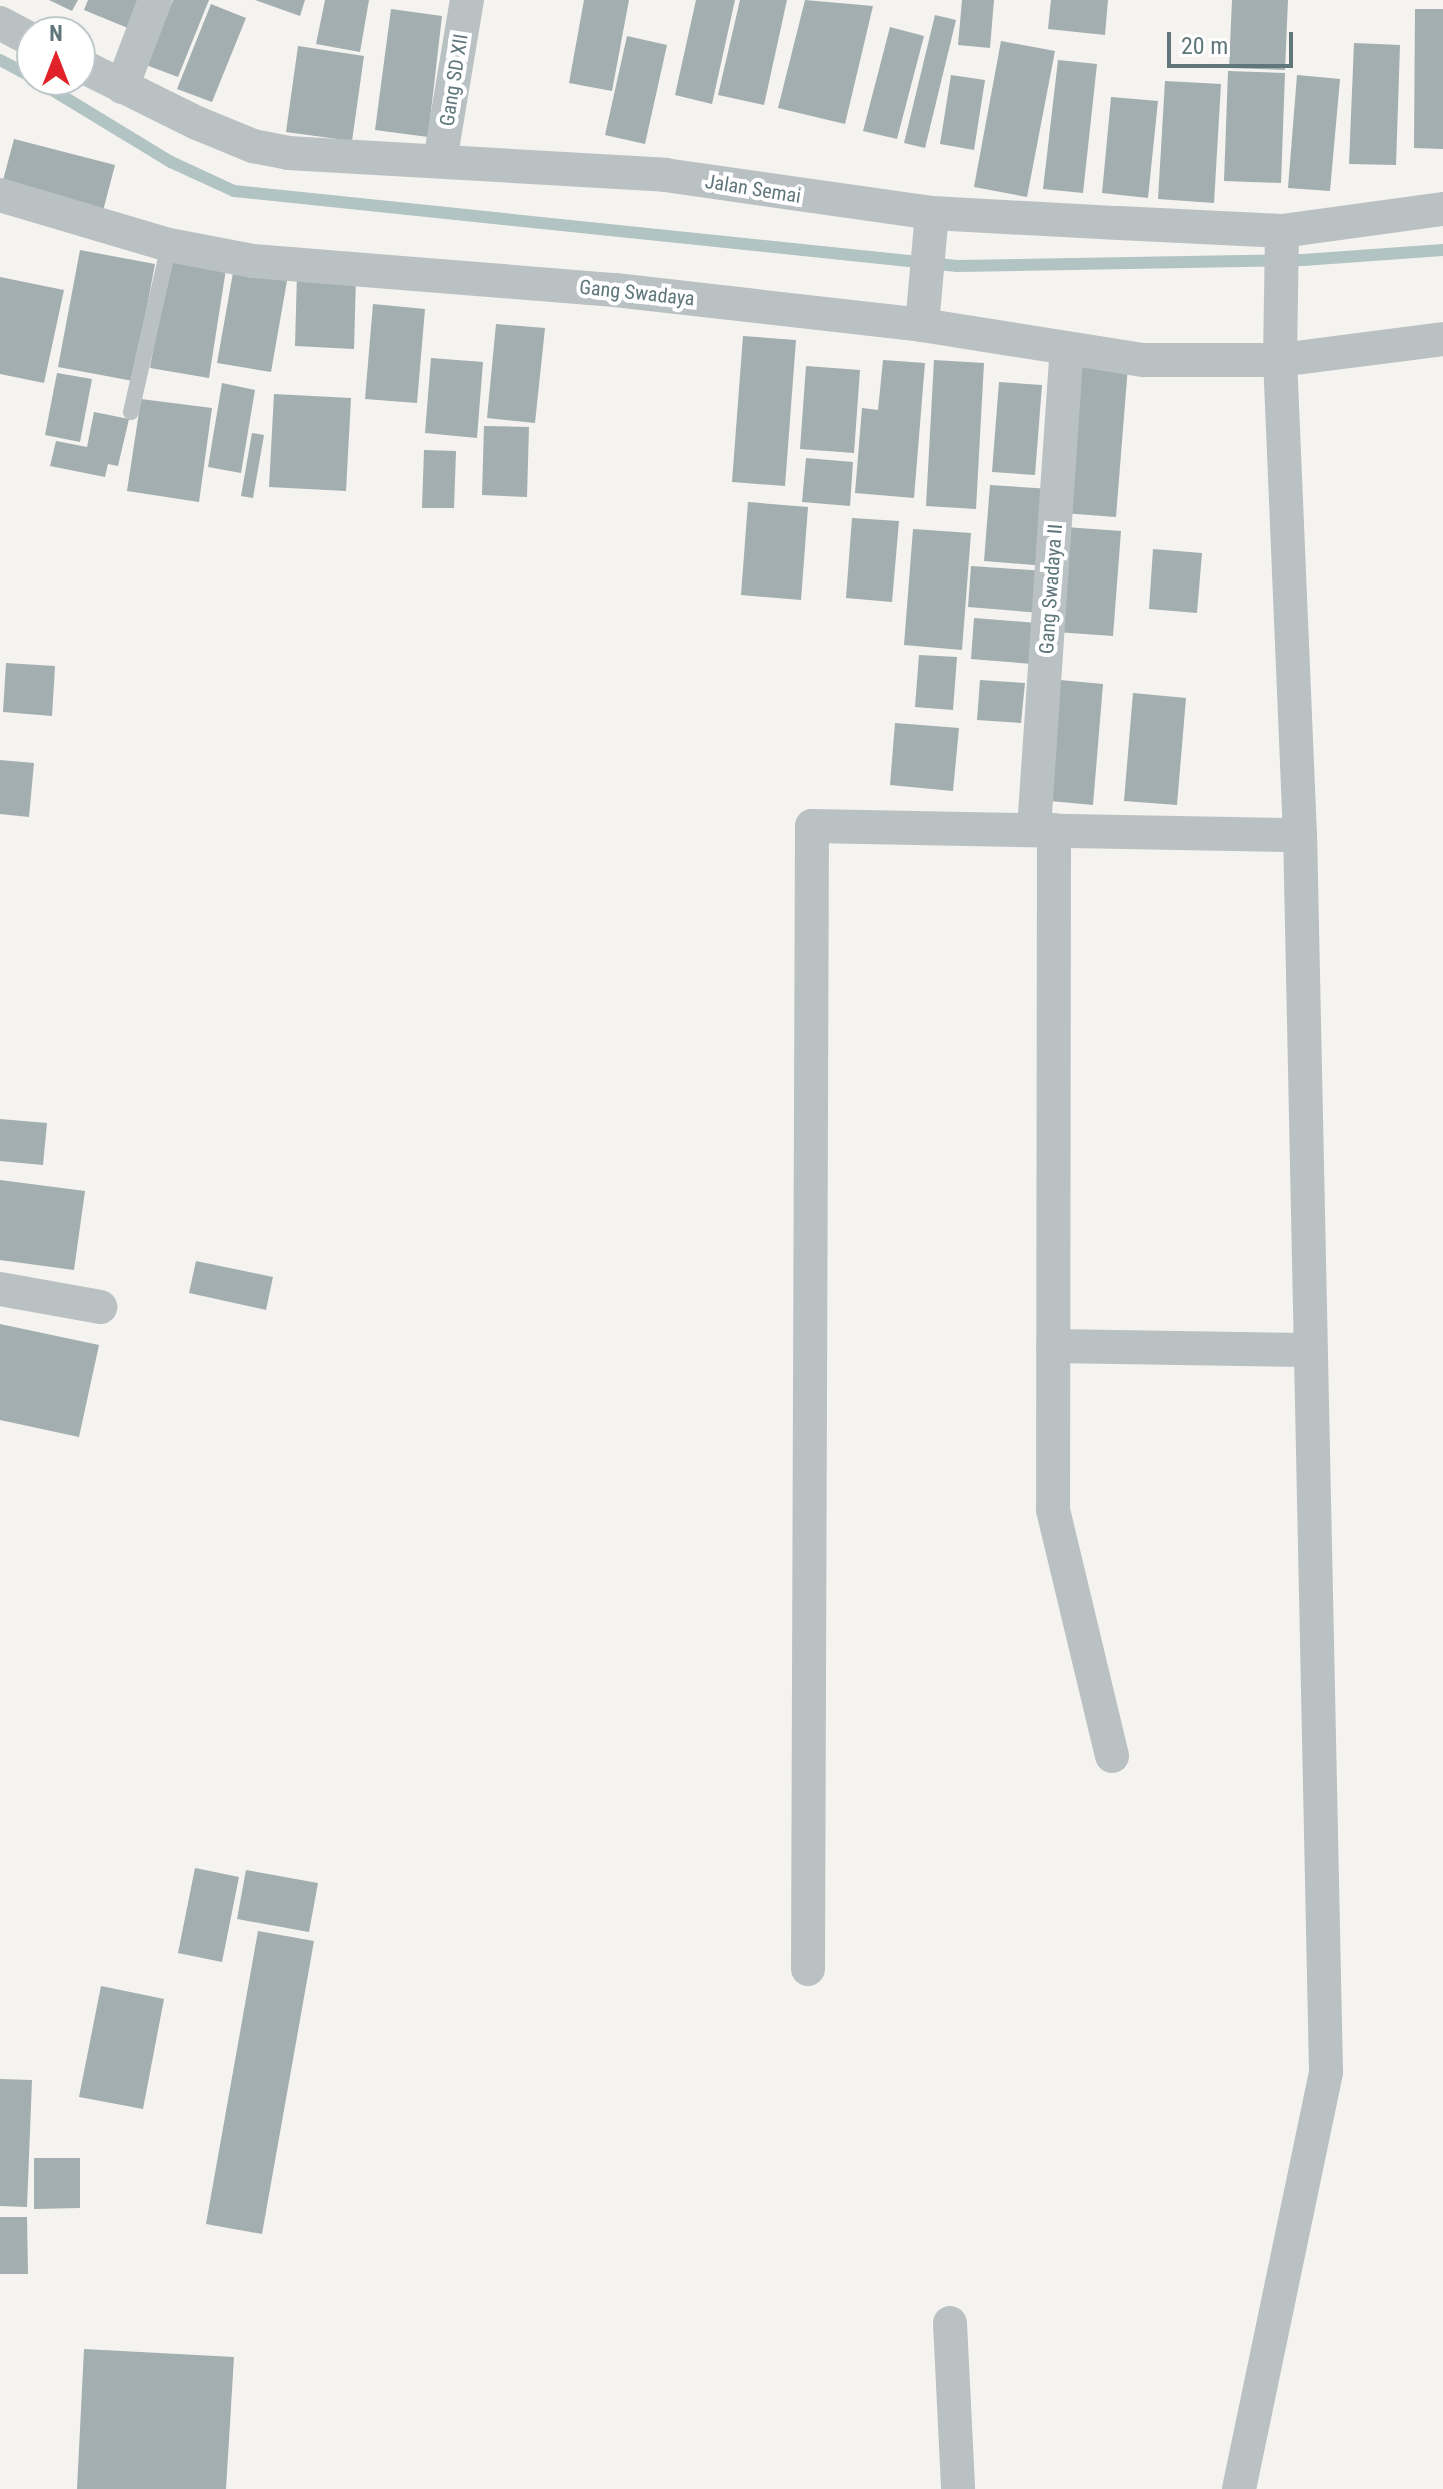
<!DOCTYPE html>
<style>
body{margin:0}
#map{position:relative;width:1443px;height:2489px;overflow:hidden;background:#f4f3ef;font-family:"Roboto Condensed",sans-serif}
div>[style]{position:absolute}
.stream>*{height:12px;margin:-6px;padding:0 6px;transform-origin:6px;border-radius:6px;background:#b1c3c3}
.building>*{inset:0;background:#a3aeb1}
.lane>*{height:16px;margin:-8px;padding:0 8px;transform-origin:8px;border-radius:8px;background:#bac1c3}
.street>*{height:34px;margin:-17px;padding:0 17px;transform-origin:17px;border-radius:17px;background:#bac1c3}
span{translate:-50% -50%;white-space:nowrap;text-align:center;line-height:1.15;-webkit-text-stroke:8px #fff;paint-order:stroke}
.street-label{font-size:20px;color:#5f767b}
.north{position:absolute;left:16px;top:16px;width:80px;height:80px;box-sizing:border-box;background:#fff;border:2px solid #bfc8ca;border-radius:50%;rotate:0deg;font-size:22px;font-weight:700;line-height:32px;text-align:center;color:#5f767b}
.north::after{content:'';display:block;margin:auto;width:28px;height:36px;background:#e22229;clip-path:polygon(50% 0,100% 100%,50% 72%,0 100%)}
.scale{position:absolute;left:1167px;top:32px;width:126px;height:36px;box-sizing:border-box;border:4px solid #5f767b;border-top:0;padding-left:10px;font-size:24px;line-height:28px;white-space:nowrap;color:#5f767b;-webkit-text-stroke:6px #fff;paint-order:stroke}
</style>
<div id="map">
<div class="stream">
<div style="left:0;top:60px;width:36px;rotate:28deg"></div>
<div style="left:36px;top:80px;width:158px;rotate:31.3deg"></div>
<div style="left:171px;top:162px;width:69px;rotate:24.7deg"></div>
<div style="left:234px;top:191px;width:727px;rotate:5.92deg"></div>
<div style="left:957px;top:266px;width:346px;rotate:-1deg"></div>
<div style="left:1303px;top:260px;width:140px;rotate:-4.1deg"></div>
</div>
<div class="building">
<div style="clip-path:polygon(49px 0,78px 0,72px 11px)"></div>
<div style="clip-path:polygon(88px 0,148px 0,135px 31px,84px 10px)"></div>
<div style="clip-path:polygon(173px 0,209px 0,178px 77px,146px 65px)"></div>
<div style="clip-path:polygon(255px 0,305px 0,300px 16px)"></div>
<div style="clip-path:polygon(325px 0,369px 0,360px 52px,316px 44px)"></div>
<div style="clip-path:polygon(584px 0,629px 0,612px 91px,569px 83px)"></div>
<div style="clip-path:polygon(696px 0,735px 0,712px 104px,675px 95px)"></div>
<div style="clip-path:polygon(740px 0,787px 0,764px 105px,718px 95px)"></div>
<div style="clip-path:polygon(805px 0,873px 6px,845px 124px,778px 108px)"></div>
<div style="clip-path:polygon(962px 0,994px 0,990px 48px,958px 45px)"></div>
<div style="clip-path:polygon(1051px 0,1108px 0,1105px 35px,1048px 29px)"></div>
<div style="clip-path:polygon(1232px 0,1288px 0,1285px 70px,1229px 68px)"></div>
<div style="clip-path:polygon(211px 4px,246px 18px,212px 102px,177px 89px)"></div>
<div style="clip-path:polygon(391px 9px,442px 16px,428px 137px,375px 130px)"></div>
<div style="clip-path:polygon(1415px 9px,1443px 9px,1443px 149px,1414px 148px)"></div>
<div style="clip-path:polygon(935px 15px,956px 20px,925px 148px,904px 143px)"></div>
<div style="clip-path:polygon(890px 27px,924px 36px,897px 139px,863px 131px)"></div>
<div style="clip-path:polygon(627px 36px,667px 45px,645px 144px,605px 135px)"></div>
<div style="clip-path:polygon(1001px 41px,1055px 51px,1027px 197px,974px 187px)"></div>
<div style="clip-path:polygon(1354px 43px,1400px 45px,1396px 165px,1349px 164px)"></div>
<div style="clip-path:polygon(298px 46px,364px 56px,352px 141px,286px 132px)"></div>
<div style="clip-path:polygon(1058px 60px,1097px 64px,1083px 193px,1043px 189px)"></div>
<div style="clip-path:polygon(1228px 71px,1285px 73px,1281px 183px,1224px 181px)"></div>
<div style="clip-path:polygon(951px 75px,985px 80px,974px 150px,940px 144px)"></div>
<div style="clip-path:polygon(1297px 75px,1340px 79px,1330px 191px,1288px 188px)"></div>
<div style="clip-path:polygon(1165px 81px,1221px 84px,1214px 203px,1158px 199px)"></div>
<div style="clip-path:polygon(1111px 97px,1158px 101px,1148px 198px,1102px 193px)"></div>
<div style="clip-path:polygon(14px 139px,115px 165px,103px 211px,2px 184px)"></div>
<div style="clip-path:polygon(80px 250px,155px 264px,133px 381px,58px 367px)"></div>
<div style="clip-path:polygon(168px 260px,226px 269px,209px 378px,150px 368px)"></div>
<div style="clip-path:polygon(234px 267px,288px 275px,271px 372px,217px 363px)"></div>
<div style="clip-path:polygon(297px 273px,356px 276px,354px 349px,295px 346px)"></div>
<div style="clip-path:polygon(0 277px,64px 290px,44px 383px,0 374px)"></div>
<div style="clip-path:polygon(373px 304px,425px 309px,417px 403px,365px 399px)"></div>
<div style="clip-path:polygon(496px 324px,545px 328px,535px 423px,487px 418px)"></div>
<div style="clip-path:polygon(743px 336px,796px 340px,785px 486px,732px 482px)"></div>
<div style="clip-path:polygon(431px 358px,483px 362px,477px 438px,425px 433px)"></div>
<div style="clip-path:polygon(883px 360px,925px 363px,914px 498px,855px 493px,862px 408px,878px 410px)"></div>
<div style="clip-path:polygon(934px 360px,984px 363px,976px 509px,926px 506px)"></div>
<div style="clip-path:polygon(1074px 362px,1128px 366px,1116px 517px,1062px 513px)"></div>
<div style="clip-path:polygon(806px 366px,860px 370px,854px 453px,800px 449px)"></div>
<div style="clip-path:polygon(57px 373px,92px 379px,80px 442px,45px 435px)"></div>
<div style="clip-path:polygon(999px 382px,1042px 385px,1035px 475px,992px 472px)"></div>
<div style="clip-path:polygon(222px 383px,255px 390px,241px 473px,208px 467px)"></div>
<div style="clip-path:polygon(274px 394px,351px 398px,346px 491px,269px 487px)"></div>
<div style="clip-path:polygon(141px 399px,212px 408px,199px 502px,127px 491px)"></div>
<div style="clip-path:polygon(94px 412px,129px 419px,118px 466px,108px 464px,105px 477px,50px 466px,56px 441px,87px 447px)"></div>
<div style="clip-path:polygon(484px 426px,529px 427px,527px 497px,482px 495px)"></div>
<div style="clip-path:polygon(252px 433px,264px 435px,253px 498px,241px 496px)"></div>
<div style="clip-path:polygon(424px 450px,456px 451px,454px 508px,422px 508px)"></div>
<div style="clip-path:polygon(806px 458px,853px 462px,850px 506px,802px 502px)"></div>
<div style="clip-path:polygon(990px 485px,1051px 489px,1046px 566px,984px 561px)"></div>
<div style="clip-path:polygon(748px 502px,808px 507px,801px 600px,741px 595px)"></div>
<div style="clip-path:polygon(852px 518px,899px 521px,892px 602px,846px 598px)"></div>
<div style="clip-path:polygon(1065px 527px,1121px 531px,1113px 636px,1056px 632px)"></div>
<div style="clip-path:polygon(913px 529px,971px 533px,962px 650px,904px 645px)"></div>
<div style="clip-path:polygon(1153px 549px,1202px 553px,1197px 613px,1149px 609px)"></div>
<div style="clip-path:polygon(971px 566px,1045px 571px,1041px 613px,968px 607px)"></div>
<div style="clip-path:polygon(974px 618px,1037px 623px,1033px 664px,971px 659px)"></div>
<div style="clip-path:polygon(919px 655px,957px 657px,953px 710px,915px 707px)"></div>
<div style="clip-path:polygon(6px 663px,55px 666px,52px 716px,3px 712px)"></div>
<div style="clip-path:polygon(980px 680px,1025px 683px,1021px 723px,977px 720px)"></div>
<div style="clip-path:polygon(1060px 680px,1103px 684px,1093px 805px,1050px 801px)"></div>
<div style="clip-path:polygon(1133px 693px,1186px 698px,1177px 805px,1124px 801px)"></div>
<div style="clip-path:polygon(895px 723px,959px 728px,953px 791px,890px 785px)"></div>
<div style="clip-path:polygon(0 760px,34px 763px,29px 817px,0 814px)"></div>
<div style="clip-path:polygon(0 1119px,47px 1123px,43px 1165px,0 1161px)"></div>
<div style="clip-path:polygon(0 1180px,85px 1191px,74px 1270px,0 1260px)"></div>
<div style="clip-path:polygon(196px 1261px,273px 1277px,266px 1310px,189px 1293px)"></div>
<div style="clip-path:polygon(0 1324px,99px 1345px,79px 1437px,0 1420px)"></div>
<div style="clip-path:polygon(195px 1868px,239px 1877px,222px 1962px,178px 1953px)"></div>
<div style="clip-path:polygon(246px 1870px,318px 1883px,309px 1932px,237px 1919px)"></div>
<div style="clip-path:polygon(258px 1931px,314px 1941px,262px 2234px,206px 2224px)"></div>
<div style="clip-path:polygon(101px 1986px,164px 1999px,143px 2109px,79px 2097px)"></div>
<div style="clip-path:polygon(0 2079px,32px 2080px,27px 2207px,0 2206px)"></div>
<div style="clip-path:polygon(34px 2158px,80px 2158px,80px 2208px,34px 2209px)"></div>
<div style="clip-path:polygon(0 2217px,27px 2217px,28px 2274px,0 2274px)"></div>
<div style="clip-path:polygon(84px 2349px,234px 2357px,226px 2489px,77px 2489px)"></div>
</div>
<div class="lane">
<div style="left:131px;top:412px;width:171px;rotate:-77.2deg"></div>
</div>
<div class="street">
<div style="left:0;top:23px;width:36px;rotate:28deg"></div>
<div style="left:80px;top:65px;width:131px;rotate:26.4deg"></div>
<div style="left:197px;top:123px;width:61px;rotate:22.3deg"></div>
<div style="left:253px;top:146px;width:36px;rotate:11deg"></div>
<div style="left:288px;top:153px;width:378px;rotate:3.3deg"></div>
<div style="left:665px;top:175px;width:270px;rotate:8.1deg"></div>
<div style="left:932px;top:213px;width:187px;rotate:3.1deg"></div>
<div style="left:1119px;top:223px;width:163px;rotate:2.8deg"></div>
<div style="left:1282px;top:231px;width:162px;rotate:-7.8deg"></div>
<div style="left:122px;top:87px;width:93px;rotate:-69.2deg"></div>
<div style="left:440px;top:161px;width:163px;rotate:-80.5deg"></div>
<div style="left:0;top:195px;width:176px;rotate:16.5deg"></div>
<div style="left:169px;top:245px;width:86px;rotate:10.8deg"></div>
<div style="left:253px;top:261px;width:363px;rotate:4.6deg"></div>
<div style="left:615px;top:290px;width:309px;rotate:6.5deg"></div>
<div style="left:922px;top:325px;width:225px;rotate:9deg"></div>
<div style="left:1144px;top:360px;width:136px"></div>
<div style="left:1280px;top:360px;width:164px;rotate:-7.3deg"></div>
<div style="left:922px;top:325px;width:112px;rotate:-84.9deg"></div>
<div style="left:1034px;top:829px;width:480px;rotate:-86.1deg"></div>
<div style="left:1054px;top:830px;width:680px;rotate:90.08deg"></div>
<div style="left:1053px;top:1510px;width:253px;rotate:76.5deg"></div>
<div style="left:0;top:1289px;width:102px;rotate:10.2deg"></div>
<div style="left:1053px;top:1346px;width:254px;rotate:0.9deg"></div>
<div style="left:808px;top:1969px;width:1143px;rotate:-89.8deg"></div>
<div style="left:812px;top:826px;width:488px;rotate:1.1deg"></div>
<div style="left:950px;top:2323px;width:166px;rotate:87.2deg"></div>
<div style="left:1239px;top:2489px;width:426px;rotate:-78.2deg"></div>
<div style="left:1326px;top:2072px;width:1237px;rotate:-91.2deg"></div>
<div style="left:1300px;top:835px;width:475px;rotate:-92.4deg"></div>
<div style="left:1280px;top:360px;width:129px;rotate:-89.1deg"></div>
</div>
<div class="street-label">
<span style="left:454px;top:80px;rotate:-81deg">Gang SD XII</span>
<span style="left:753px;top:189px;rotate:9deg">Jalan Semai</span>
<span style="left:637px;top:293px;rotate:6deg">Gang Swadaya</span>
<span style="left:1051px;top:589px;rotate:-86deg">Gang Swadaya II</span>
</div>
<div class="north">N</div>
<div class="scale">20 m</div>
</div>
